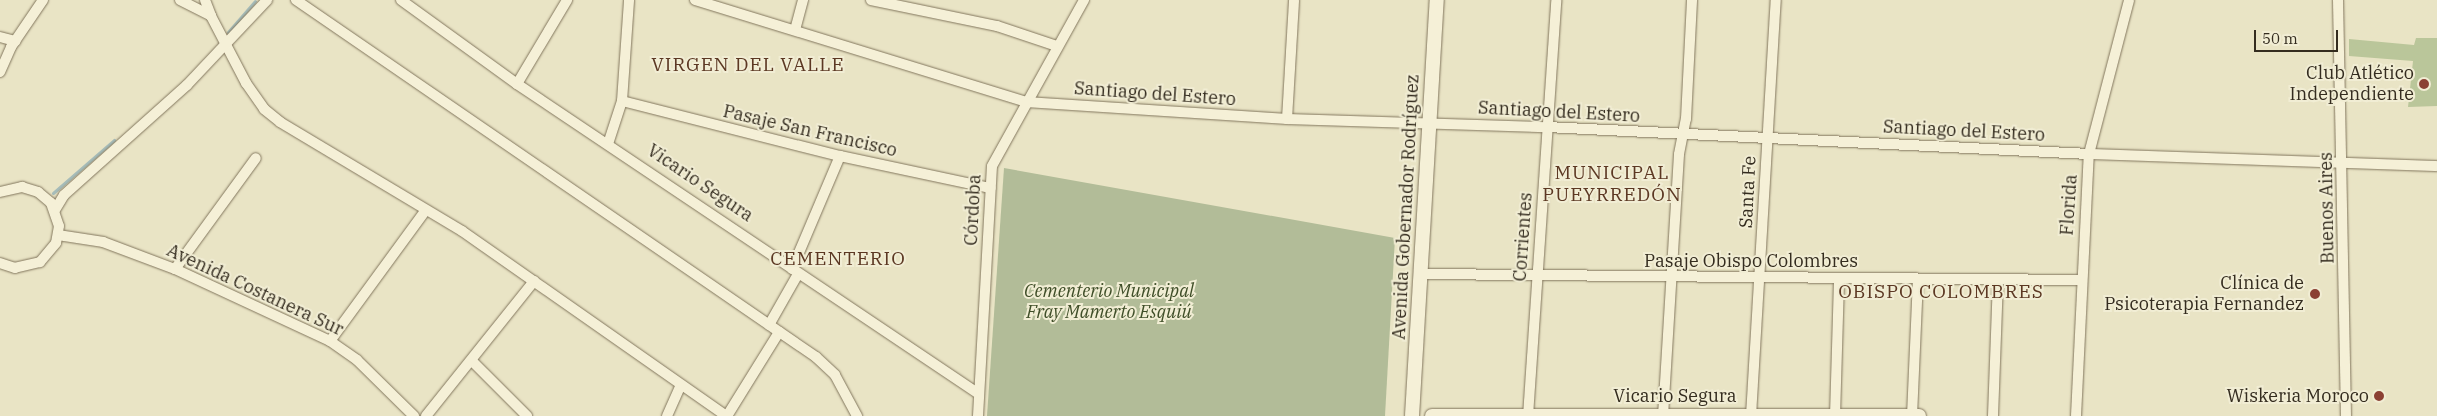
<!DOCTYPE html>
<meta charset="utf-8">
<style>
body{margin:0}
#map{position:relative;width:2437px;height:416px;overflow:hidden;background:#e9e4c5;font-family:"IBM Plex Serif",serif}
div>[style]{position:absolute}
.green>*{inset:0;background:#bac69a}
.cemetery>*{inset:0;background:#b2bc98}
.stream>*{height:3px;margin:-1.5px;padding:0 1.5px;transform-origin:1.5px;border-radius:1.5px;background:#a6bdba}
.roads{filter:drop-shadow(0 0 1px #82765d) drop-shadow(0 0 1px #82765d)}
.street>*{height:10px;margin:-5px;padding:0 5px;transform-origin:5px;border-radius:5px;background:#f5f0d7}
.secondary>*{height:14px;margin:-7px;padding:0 7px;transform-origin:7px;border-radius:7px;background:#f5f0d7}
.dots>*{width:14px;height:14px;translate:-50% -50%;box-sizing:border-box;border:2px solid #f1edd4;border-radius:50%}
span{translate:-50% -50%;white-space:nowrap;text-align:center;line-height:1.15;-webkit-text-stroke:4px #f1edd4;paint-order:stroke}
.poi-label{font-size:18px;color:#342c1f}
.right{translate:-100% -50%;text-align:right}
.street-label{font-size:18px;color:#342c1f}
.park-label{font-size:18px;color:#3f4e28;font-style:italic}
.neighbourhood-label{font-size:19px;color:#5c3823;letter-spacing:1px}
.scale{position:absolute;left:2254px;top:30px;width:84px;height:22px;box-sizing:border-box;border:2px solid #342c1f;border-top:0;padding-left:6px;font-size:15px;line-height:18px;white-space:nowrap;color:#342c1f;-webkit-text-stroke:4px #f1edd4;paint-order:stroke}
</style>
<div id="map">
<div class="green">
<div style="clip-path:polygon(2416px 38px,2437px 38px,2437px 106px,2408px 107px,2413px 61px,2349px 56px,2349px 39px,2414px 45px)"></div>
</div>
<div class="cemetery">
<div style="clip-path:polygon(1004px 168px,1395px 238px,1385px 416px,987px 416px)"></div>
</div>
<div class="stream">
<div style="left:228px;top:32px;width:41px;rotate:-48.9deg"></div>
<div style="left:53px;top:193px;width:81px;rotate:-41deg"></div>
</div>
<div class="roads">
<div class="street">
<div style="left:180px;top:0;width:35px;rotate:27deg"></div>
<div style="left:211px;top:16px;width:76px;rotate:62.4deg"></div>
<div style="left:246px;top:83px;width:32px;rotate:55deg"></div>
<div style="left:264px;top:109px;width:21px;rotate:39deg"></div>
<div style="left:280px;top:122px;width:212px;rotate:30.9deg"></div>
<div style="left:462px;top:231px;width:322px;rotate:35deg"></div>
<div style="left:205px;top:0;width:17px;rotate:69deg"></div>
<div style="left:296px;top:0;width:631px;rotate:34.47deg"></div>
<div style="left:816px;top:357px;width:26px;rotate:43deg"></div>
<div style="left:835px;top:375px;width:47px;rotate:61.8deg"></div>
<div style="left:401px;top:0;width:143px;rotate:35.9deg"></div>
<div style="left:517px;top:84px;width:556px;rotate:33.86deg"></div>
<div style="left:695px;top:0;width:346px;rotate:17.1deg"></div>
<div style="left:1026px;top:102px;width:262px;rotate:3.7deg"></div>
<div style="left:1287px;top:119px;width:260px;rotate:1.8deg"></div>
<div style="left:1547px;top:127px;width:543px;rotate:2.85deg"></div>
<div style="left:2089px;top:154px;width:348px;rotate:2deg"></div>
<div style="left:871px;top:0;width:129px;rotate:11.7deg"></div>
<div style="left:997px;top:26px;width:63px;rotate:18.4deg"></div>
<div style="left:2338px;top:0;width:416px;rotate:88.9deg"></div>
<div style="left:795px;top:30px;width:31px;rotate:-75deg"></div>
<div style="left:0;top:37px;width:16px;rotate:15deg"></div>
<div style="left:0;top:72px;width:27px;rotate:-66deg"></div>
<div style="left:11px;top:47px;width:57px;rotate:-55.8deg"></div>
<div style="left:517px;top:84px;width:98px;rotate:-59.2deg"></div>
<div style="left:622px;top:101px;width:225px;rotate:14.2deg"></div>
<div style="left:840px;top:156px;width:154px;rotate:12deg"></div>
<div style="left:1287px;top:119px;width:119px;rotate:-86.6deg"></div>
<div style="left:608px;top:144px;width:45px;rotate:-72deg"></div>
<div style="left:622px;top:101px;width:101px;rotate:-86deg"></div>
<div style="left:0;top:192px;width:23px;rotate:-13deg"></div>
<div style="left:22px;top:187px;width:17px;rotate:17deg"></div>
<div style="left:38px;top:192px;width:17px;rotate:40deg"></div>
<div style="left:51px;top:203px;width:24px;rotate:71deg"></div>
<div style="left:59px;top:226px;width:17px;rotate:100deg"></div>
<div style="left:56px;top:243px;width:25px;rotate:130deg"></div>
<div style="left:40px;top:262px;width:26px;rotate:167deg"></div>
<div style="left:15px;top:268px;width:16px;rotate:-162deg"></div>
<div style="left:55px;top:210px;width:17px;rotate:-59deg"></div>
<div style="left:64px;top:195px;width:165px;rotate:-41.8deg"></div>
<div style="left:187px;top:85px;width:117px;rotate:-46.7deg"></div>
<div style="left:58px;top:235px;width:46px;rotate:8.8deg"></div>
<div style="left:103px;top:242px;width:77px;rotate:20.6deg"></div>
<div style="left:175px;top:269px;width:171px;rotate:24.9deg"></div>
<div style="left:330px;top:341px;width:33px;rotate:35deg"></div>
<div style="left:357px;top:360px;width:80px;rotate:44.5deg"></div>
<div style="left:175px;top:269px;width:137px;rotate:-53.9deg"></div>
<div style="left:792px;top:269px;width:123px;rotate:-67deg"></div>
<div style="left:1421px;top:274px;width:660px;rotate:0.52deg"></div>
<div style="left:769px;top:325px;width:59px;rotate:-60.4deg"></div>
<div style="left:330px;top:341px;width:162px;rotate:-53.8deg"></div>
<div style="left:472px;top:361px;width:78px;rotate:45deg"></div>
<div style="left:426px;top:416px;width:173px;rotate:-51.3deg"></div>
<div style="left:667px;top:416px;width:32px;rotate:-66deg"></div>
<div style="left:727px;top:416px;width:99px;rotate:-58.2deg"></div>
<div style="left:978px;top:416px;width:250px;rotate:-86.8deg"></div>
<div style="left:992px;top:166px;width:190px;rotate:-61deg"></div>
<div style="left:1528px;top:416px;width:417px;rotate:-86.1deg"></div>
<div style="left:1663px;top:416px;width:262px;rotate:-86.5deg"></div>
<div style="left:1679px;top:154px;width:36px;rotate:-79deg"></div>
<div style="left:1686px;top:119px;width:119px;rotate:-87.1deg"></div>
<div style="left:1751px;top:416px;width:417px;rotate:-86.6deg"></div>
<div style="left:1835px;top:416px;width:138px;rotate:-88.3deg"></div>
<div style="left:1912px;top:416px;width:137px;rotate:-87.5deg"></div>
<div style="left:1993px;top:416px;width:137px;rotate:-87.9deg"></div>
<div style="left:2076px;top:416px;width:262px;rotate:-87.2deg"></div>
<div style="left:2089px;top:154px;width:159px;rotate:-75.4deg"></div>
</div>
<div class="secondary">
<div style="left:1412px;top:416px;width:417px;rotate:-86.6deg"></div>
<div style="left:1432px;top:416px;width:487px"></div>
</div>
</div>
<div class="dots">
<div style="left:2424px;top:84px;background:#8b4033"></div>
<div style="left:2315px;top:294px;background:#8b4033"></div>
<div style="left:2379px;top:396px;background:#8b4033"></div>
</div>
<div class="poi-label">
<span class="right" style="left:2414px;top:84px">Club Atlético<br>Independiente</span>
<span class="right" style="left:2304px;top:294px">Clínica de<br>Psicoterapia Fernandez</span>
<span class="right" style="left:2369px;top:396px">Wiskeria Moroco</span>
</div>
<div class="street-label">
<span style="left:1155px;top:94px;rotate:4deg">Santiago del Estero</span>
<span style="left:1559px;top:112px;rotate:3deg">Santiago del Estero</span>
<span style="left:810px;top:131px;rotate:13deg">Pasaje San Francisco</span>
<span style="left:1964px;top:131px;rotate:3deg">Santiago del Estero</span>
<span style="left:700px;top:183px;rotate:34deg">Vicario Segura</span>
<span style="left:1748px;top:192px;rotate:-87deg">Santa Fe</span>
<span style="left:2069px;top:205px;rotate:-86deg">Florida</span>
<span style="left:1406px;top:207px;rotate:-87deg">Avenida Gobernador Rodríguez</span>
<span style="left:2327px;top:208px;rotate:-91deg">Buenos Aires</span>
<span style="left:973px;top:210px;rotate:-87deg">Córdoba</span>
<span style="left:1523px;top:237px;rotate:-86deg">Corrientes</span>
<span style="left:1751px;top:261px">Pasaje Obispo Colombres</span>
<span style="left:255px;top:290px;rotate:25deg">Avenida Costanera Sur</span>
<span style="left:1675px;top:396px">Vicario Segura</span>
</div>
<div class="park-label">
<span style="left:1109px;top:302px">Cementerio Municipal<br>Fray Mamerto Esquiú</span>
</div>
<div class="neighbourhood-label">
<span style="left:748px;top:65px">VIRGEN DEL VALLE</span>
<span style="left:1612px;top:184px">MUNICIPAL<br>PUEYRREDÓN</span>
<span style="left:838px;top:259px">CEMENTERIO</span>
<span style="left:1941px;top:292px">OBISPO COLOMBRES</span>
</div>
<div class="scale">50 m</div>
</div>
